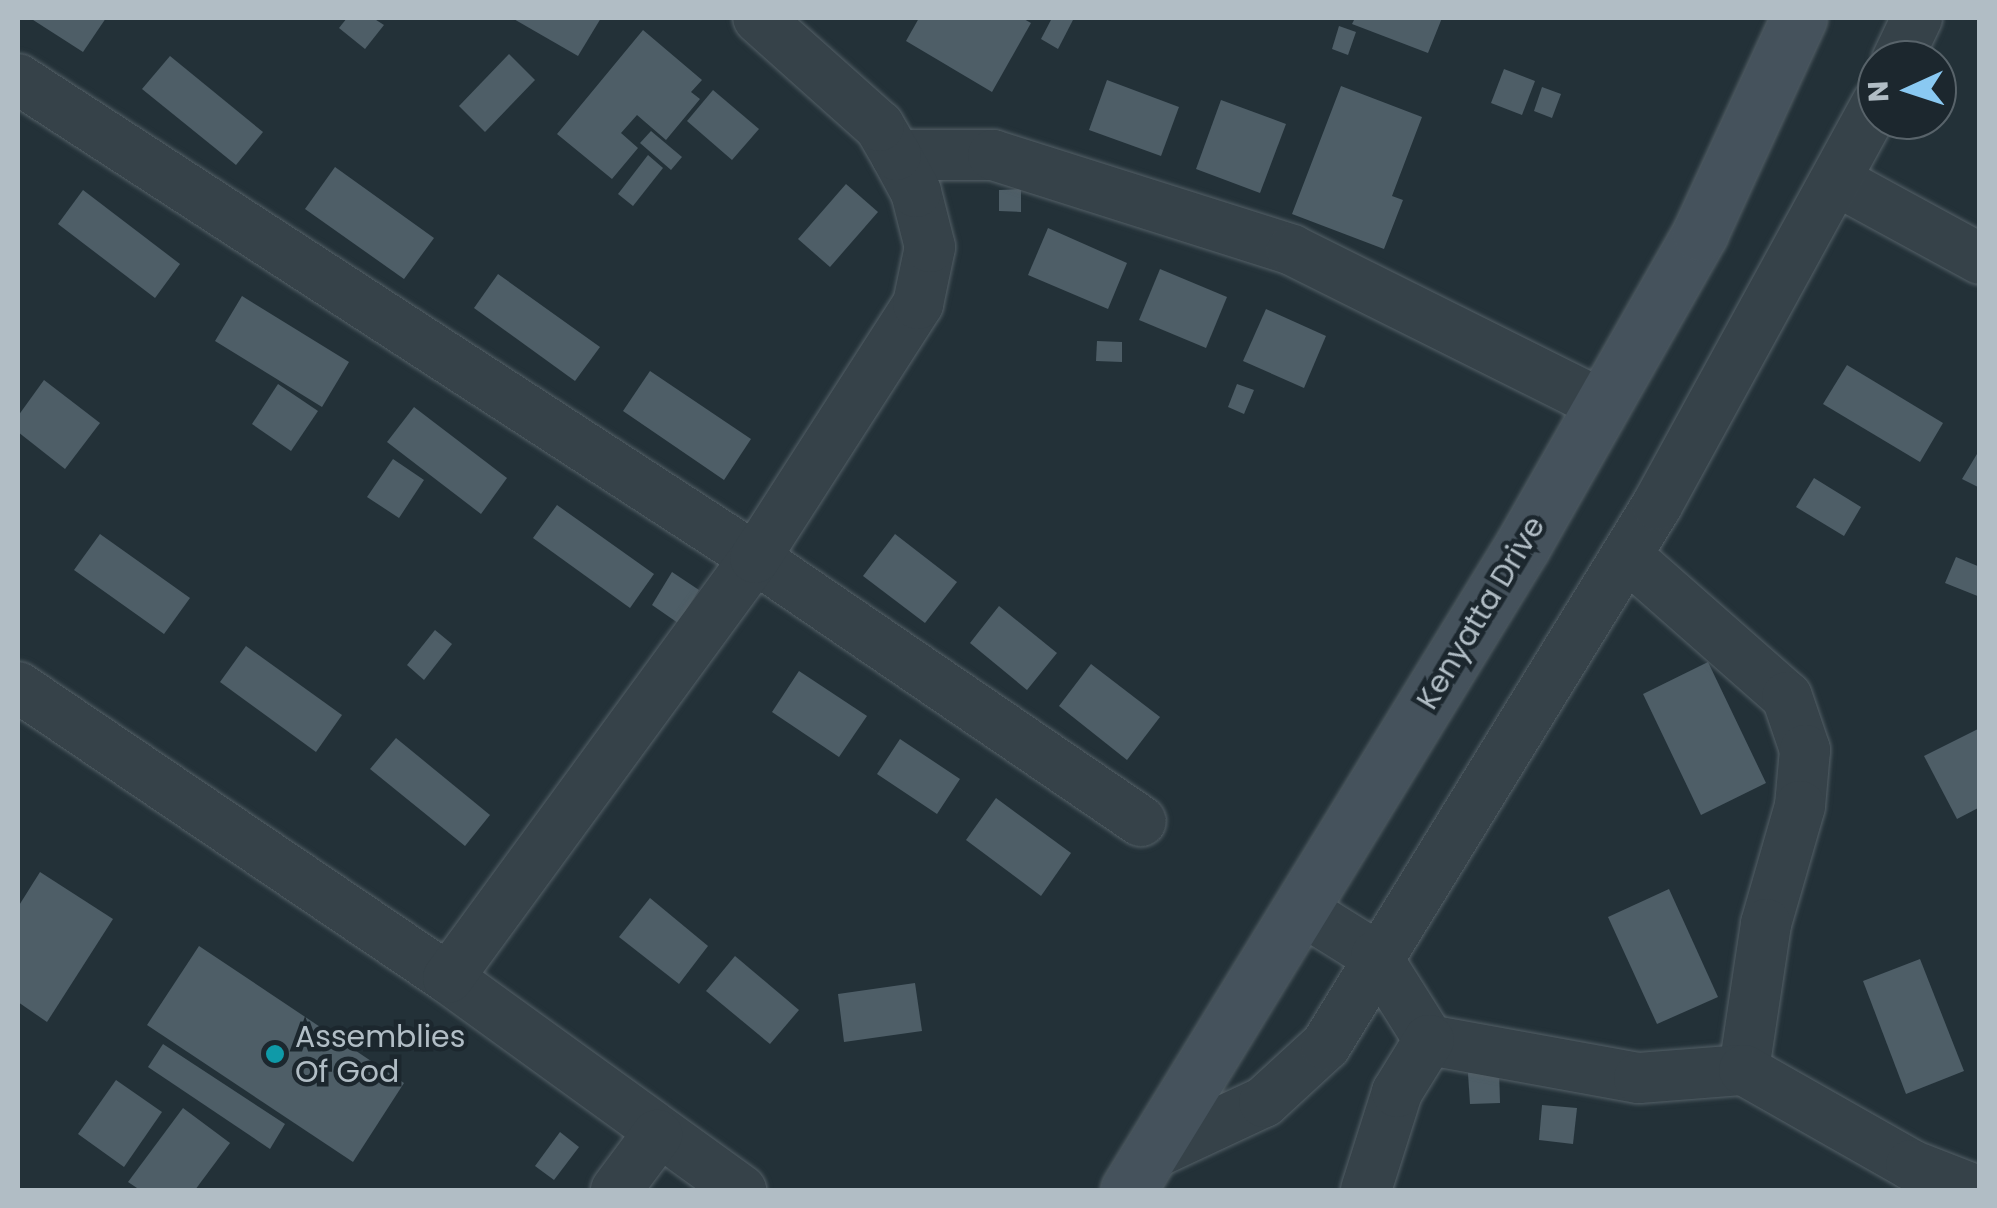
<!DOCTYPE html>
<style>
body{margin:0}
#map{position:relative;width:1997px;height:1208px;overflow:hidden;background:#233138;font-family:Poppins,sans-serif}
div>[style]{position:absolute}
.building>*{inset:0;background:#4e5e67}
.roads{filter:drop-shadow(0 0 2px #546067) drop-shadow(0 0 2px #546067)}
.minor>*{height:50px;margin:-25px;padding:0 25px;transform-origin:25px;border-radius:25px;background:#364249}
.secondary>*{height:55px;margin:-27.5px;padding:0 27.5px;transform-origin:27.5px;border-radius:27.5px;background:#45525c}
.dots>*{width:28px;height:28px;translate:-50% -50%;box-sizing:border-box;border:5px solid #1c272e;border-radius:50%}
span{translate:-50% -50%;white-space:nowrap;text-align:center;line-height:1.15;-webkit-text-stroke:9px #1c272e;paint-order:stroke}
.street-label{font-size:30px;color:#b1bdc5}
.poi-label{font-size:30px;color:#b1bdc5}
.left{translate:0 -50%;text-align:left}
.frame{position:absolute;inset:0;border:20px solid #b1bdc5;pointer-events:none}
.north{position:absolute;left:1857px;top:40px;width:100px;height:100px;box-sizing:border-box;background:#1c272e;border:2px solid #58636a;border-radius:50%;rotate:267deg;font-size:28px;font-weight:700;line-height:40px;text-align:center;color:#b1bdc5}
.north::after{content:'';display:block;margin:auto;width:35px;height:45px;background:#8ac9f2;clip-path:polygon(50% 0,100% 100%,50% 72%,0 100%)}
</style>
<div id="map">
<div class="building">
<div style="clip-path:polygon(30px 18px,106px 18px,83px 52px)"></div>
<div style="clip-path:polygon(347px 18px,373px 18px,384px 25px,365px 49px,339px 28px)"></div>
<div style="clip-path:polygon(512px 18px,601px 18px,578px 56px)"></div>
<div style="clip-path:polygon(919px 18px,1022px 18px,1031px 23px,992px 92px,906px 41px)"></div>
<div style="clip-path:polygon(1052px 18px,1074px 18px,1058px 49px,1041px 39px)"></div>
<div style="clip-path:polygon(1355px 18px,1442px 18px,1428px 53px,1352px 24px)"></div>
<div style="clip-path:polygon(1339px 26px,1356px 32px,1348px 55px,1332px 49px)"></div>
<div style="clip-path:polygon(643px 30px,702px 80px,691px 92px,700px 99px,666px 140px,637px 115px,621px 133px,638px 148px,612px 179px,557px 134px)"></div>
<div style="clip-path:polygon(509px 54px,535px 80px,485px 132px,459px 106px)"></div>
<div style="clip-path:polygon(170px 56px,263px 132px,236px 165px,142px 89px)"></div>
<div style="clip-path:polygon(1504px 69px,1535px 81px,1522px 115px,1491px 103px)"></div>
<div style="clip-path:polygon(1107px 80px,1179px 107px,1161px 156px,1089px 130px)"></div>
<div style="clip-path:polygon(1341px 86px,1422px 117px,1392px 196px,1403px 200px,1384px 249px,1292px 214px)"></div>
<div style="clip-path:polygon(1542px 87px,1561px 94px,1552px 118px,1534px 111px)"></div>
<div style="clip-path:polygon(713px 90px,759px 129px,732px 160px,687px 121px)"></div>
<div style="clip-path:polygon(1221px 100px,1286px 124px,1260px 193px,1196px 169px)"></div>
<div style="clip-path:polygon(651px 131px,682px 157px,671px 170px,640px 143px)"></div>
<div style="clip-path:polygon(648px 155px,663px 168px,633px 206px,618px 194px)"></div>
<div style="clip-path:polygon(335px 167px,434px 238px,404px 279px,305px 209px)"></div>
<div style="clip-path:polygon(846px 184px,878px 212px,830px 267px,798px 239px)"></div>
<div style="clip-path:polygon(1021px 189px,1021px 212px,999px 211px,999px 190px)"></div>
<div style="clip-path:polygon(83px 190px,180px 264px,155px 298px,58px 224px)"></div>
<div style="clip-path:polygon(1048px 228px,1127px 263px,1108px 309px,1028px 275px)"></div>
<div style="clip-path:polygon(1160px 269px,1227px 297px,1206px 348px,1139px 320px)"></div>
<div style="clip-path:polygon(498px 274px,600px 347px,575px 381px,474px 308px)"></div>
<div style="clip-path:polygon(242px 296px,349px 362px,322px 407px,215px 341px)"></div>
<div style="clip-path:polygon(1266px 309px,1326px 336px,1304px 388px,1243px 361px)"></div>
<div style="clip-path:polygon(1097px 341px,1122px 342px,1122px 362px,1096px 361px)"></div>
<div style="clip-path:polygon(1847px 365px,1943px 423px,1920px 462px,1823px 404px)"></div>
<div style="clip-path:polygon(650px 371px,751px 439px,724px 480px,623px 411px)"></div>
<div style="clip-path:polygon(44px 380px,100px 423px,65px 469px,18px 432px,18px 416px)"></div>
<div style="clip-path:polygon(278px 384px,318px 411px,291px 451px,252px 424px)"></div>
<div style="clip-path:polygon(1237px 384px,1254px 390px,1244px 414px,1228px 407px)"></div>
<div style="clip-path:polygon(414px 407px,507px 478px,481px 514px,387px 442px)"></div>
<div style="clip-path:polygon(1980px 449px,1980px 488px,1962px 479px)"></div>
<div style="clip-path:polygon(393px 459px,424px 480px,399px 518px,367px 497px)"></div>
<div style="clip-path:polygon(1814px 478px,1861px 507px,1844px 536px,1796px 507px)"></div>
<div style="clip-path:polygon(557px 505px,654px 574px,630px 608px,533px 538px)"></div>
<div style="clip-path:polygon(100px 534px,190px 598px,164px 634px,74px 570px)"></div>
<div style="clip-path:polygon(895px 534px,957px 582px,925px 623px,863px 576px)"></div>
<div style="clip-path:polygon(1956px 557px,1980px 567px,1980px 597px,1945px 583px)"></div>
<div style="clip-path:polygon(672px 572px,699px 590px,678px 623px,652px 605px)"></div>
<div style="clip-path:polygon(999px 606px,1057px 653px,1027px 690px,970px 643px)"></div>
<div style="clip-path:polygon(435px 630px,452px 644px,424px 680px,407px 665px)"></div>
<div style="clip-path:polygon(246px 646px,342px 715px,316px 752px,220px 682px)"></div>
<div style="clip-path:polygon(1708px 662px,1766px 783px,1701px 815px,1643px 694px)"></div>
<div style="clip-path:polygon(1091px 664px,1160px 717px,1127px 760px,1059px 706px)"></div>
<div style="clip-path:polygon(799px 671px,867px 716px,839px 757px,772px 712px)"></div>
<div style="clip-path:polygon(1980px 728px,1980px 807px,1957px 819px,1924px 756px)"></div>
<div style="clip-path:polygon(396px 738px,490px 815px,465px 846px,370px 769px)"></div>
<div style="clip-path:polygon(900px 739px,960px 779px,937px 814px,877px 774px)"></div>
<div style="clip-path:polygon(996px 798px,1071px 853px,1041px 896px,966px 840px)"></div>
<div style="clip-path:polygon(40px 872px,113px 919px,47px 1022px,18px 1002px,18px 907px)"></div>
<div style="clip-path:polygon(1669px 889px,1718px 997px,1657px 1024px,1608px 917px)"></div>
<div style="clip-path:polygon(650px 898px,708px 946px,679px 984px,619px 937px)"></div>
<div style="clip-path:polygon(199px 946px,404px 1083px,353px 1162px,147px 1025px)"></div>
<div style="clip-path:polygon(735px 956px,799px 1010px,770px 1044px,706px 991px)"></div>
<div style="clip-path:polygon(1920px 959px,1964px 1071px,1906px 1094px,1863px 981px)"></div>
<div style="clip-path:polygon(915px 983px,922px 1031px,844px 1042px,838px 994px)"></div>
<div style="clip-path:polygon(163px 1044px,285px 1124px,270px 1149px,148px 1067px)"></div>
<div style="clip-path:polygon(1499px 1071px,1500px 1103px,1470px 1104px,1468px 1073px)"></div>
<div style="clip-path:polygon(116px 1080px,162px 1112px,124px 1167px,78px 1134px)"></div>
<div style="clip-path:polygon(1542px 1105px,1577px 1108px,1573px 1144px,1539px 1140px)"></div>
<div style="clip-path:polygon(183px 1108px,230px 1143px,195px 1190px,140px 1190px,128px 1182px)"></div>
<div style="clip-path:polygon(560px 1132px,579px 1147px,554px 1180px,535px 1166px)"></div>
</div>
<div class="roads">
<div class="minor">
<div style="left:1897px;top:60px;width:47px;rotate:-64.5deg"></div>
<div style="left:18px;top:79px;width:879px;rotate:33.02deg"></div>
<div style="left:755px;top:558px;width:467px;rotate:34.3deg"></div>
<div style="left:896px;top:155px;width:97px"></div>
<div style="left:993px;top:155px;width:314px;rotate:17.6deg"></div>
<div style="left:1292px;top:250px;width:345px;rotate:26.5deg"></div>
<div style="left:1839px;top:182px;width:161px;rotate:28.6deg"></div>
<div style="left:1627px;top:556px;width:213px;rotate:41.4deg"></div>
<div style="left:1787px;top:697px;width:56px;rotate:71.2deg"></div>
<div style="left:1805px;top:750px;width:56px;rotate:95.1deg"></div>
<div style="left:1800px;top:806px;width:123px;rotate:106.1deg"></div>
<div style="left:1766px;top:924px;width:148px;rotate:98.6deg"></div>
<div style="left:18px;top:687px;width:519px;rotate:34.09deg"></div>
<div style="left:448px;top:978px;width:362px;rotate:35.9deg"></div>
<div style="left:1302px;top:910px;width:87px;rotate:31.9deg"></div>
<div style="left:1376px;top:956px;width:99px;rotate:57.8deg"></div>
<div style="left:1429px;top:1040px;width:213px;rotate:10.3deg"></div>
<div style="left:1639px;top:1078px;width:105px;rotate:-4.4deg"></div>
<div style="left:1744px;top:1070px;width:192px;rotate:29.6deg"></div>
<div style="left:1911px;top:1165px;width:69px;rotate:21.3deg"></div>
<div style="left:448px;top:978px;width:520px;rotate:-53.83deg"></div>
<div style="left:755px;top:558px;width:302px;rotate:-57.3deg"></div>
<div style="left:918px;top:304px;width:58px;rotate:-78.1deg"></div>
<div style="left:930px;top:247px;width:57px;rotate:-104.3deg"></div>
<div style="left:916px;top:192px;width:42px;rotate:-118.4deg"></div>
<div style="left:896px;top:155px;width:34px;rotate:-120deg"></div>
<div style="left:879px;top:126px;width:162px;rotate:-138.2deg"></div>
<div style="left:1148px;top:1156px;width:128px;rotate:-25deg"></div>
<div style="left:1264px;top:1102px;width:84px;rotate:-42.6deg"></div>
<div style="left:1326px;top:1045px;width:633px;rotate:-58.49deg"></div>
<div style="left:1657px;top:505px;width:458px;rotate:-61.3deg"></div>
<div style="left:616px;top:1190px;width:69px;rotate:-53.3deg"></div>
<div style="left:1366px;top:1190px;width:103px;rotate:-72.4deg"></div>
<div style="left:1397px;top:1092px;width:61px;rotate:-58.4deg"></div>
</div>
<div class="secondary">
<div style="left:1128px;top:1190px;width:756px;rotate:-58.52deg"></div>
<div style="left:1523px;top:545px;width:359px;rotate:-60.4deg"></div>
<div style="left:1700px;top:233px;width:237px;rotate:-65.3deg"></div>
</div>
</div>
<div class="dots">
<div style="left:275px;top:1054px;background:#0f9aa8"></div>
</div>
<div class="street-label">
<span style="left:1481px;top:613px;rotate:-59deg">Kenyatta Drive</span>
</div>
<div class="poi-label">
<span class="left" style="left:295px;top:1054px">Assemblies<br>Of God</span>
</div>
<div class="frame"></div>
<div class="north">N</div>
</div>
